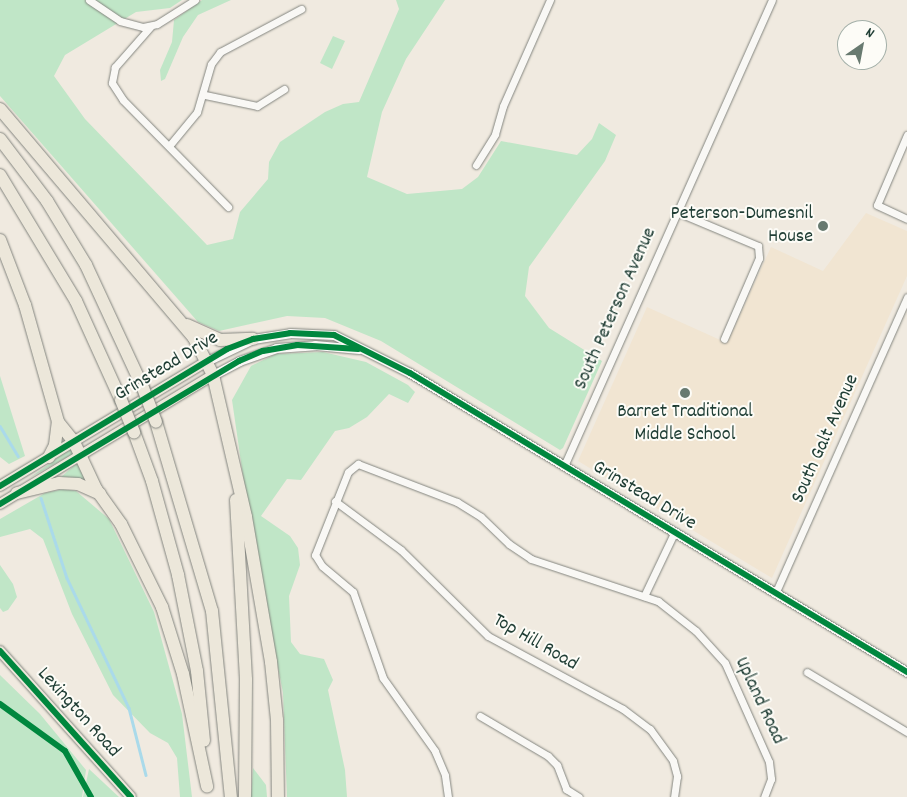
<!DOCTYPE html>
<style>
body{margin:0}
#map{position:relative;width:907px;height:797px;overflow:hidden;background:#f0eae0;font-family:Dekko,sans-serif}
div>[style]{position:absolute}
.built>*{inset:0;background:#f1e5d2}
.green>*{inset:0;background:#c0e6c7}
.stream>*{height:2.5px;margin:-1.25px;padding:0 1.25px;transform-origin:1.25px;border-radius:1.25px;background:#aadaea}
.roads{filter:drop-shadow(0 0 1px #83857f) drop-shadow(0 0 1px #83857f)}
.minor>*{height:7px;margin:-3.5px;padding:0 3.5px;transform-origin:3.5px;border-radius:3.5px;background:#f9f8f5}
.tertiary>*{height:9px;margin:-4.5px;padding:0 4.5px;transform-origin:4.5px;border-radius:4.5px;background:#f9f8f5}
.primary>*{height:10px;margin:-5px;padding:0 5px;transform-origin:5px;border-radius:5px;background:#ece7da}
.motorway>*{height:12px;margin:-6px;padding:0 6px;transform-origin:6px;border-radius:6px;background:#ece7da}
.bridges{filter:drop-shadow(0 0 1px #83857f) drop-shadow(0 0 1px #83857f)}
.motorway-bridge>*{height:12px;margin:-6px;padding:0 6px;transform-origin:6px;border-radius:6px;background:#ece7da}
.cycleway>*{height:6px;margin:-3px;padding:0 3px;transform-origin:3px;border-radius:3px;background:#00873e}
.dots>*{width:14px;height:14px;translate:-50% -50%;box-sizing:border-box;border:2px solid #fdfcf7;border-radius:50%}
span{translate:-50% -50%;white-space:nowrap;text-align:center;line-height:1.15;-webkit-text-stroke:4px #fdfcf7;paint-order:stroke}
.poi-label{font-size:20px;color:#1f3d34}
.right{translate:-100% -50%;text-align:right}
.street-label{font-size:20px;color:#1f3d34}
.north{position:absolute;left:837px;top:20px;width:50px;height:50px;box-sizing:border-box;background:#fdfcf7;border:1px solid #a4b0a9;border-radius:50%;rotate:33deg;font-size:14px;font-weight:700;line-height:20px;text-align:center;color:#1f3d34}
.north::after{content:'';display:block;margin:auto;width:18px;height:22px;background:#687a70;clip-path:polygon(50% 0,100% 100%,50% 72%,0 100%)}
</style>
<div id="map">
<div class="built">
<div style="clip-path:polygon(866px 213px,907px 231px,907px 276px,772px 578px,578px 461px,647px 307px,727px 343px,771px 247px,823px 271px)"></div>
</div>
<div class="green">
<div style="clip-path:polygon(0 0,182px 0,170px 8px,136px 12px,65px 55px,54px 76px,85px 119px,207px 245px,233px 239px,240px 212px,268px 179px,269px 162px,280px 142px,325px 112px,343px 104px,359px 102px,399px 9px,396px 0,445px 0,406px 59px,382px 112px,367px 177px,407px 194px,462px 189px,478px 177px,501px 141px,577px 155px,592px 139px,599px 123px,616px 135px,605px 161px,529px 267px,525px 296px,549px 328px,602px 361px,563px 448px,560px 450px,381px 341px,325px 318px,287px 316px,219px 331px,198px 322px,0 96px)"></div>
<div style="clip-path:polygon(202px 0,231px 0,198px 15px,183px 37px,165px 79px,161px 81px,160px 70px,172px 42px,174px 20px)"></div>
<div style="clip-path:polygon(333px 36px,345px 41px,332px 69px,320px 63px)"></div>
<div style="clip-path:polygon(323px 352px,366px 362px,408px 385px,415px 392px,408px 403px,389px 394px,367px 417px,349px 428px,335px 431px,301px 480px,287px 479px,261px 516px,290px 536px,298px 548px,300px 565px,289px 596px,291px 642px,300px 654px,324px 659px,333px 680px,328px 690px,345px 770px,347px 797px,287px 797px,283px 693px,250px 524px,232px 400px,251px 366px,276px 354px)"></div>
<div style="clip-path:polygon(0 376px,25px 456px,9px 464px,0 457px)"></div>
<div style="clip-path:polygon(71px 448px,73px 454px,29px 478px,52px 462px)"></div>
<div style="clip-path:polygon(77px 463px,86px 482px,60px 477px,61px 477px)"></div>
<div style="clip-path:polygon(64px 489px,76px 491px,109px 519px,154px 612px,182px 714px,192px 797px,180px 797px,177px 758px,168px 743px,150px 733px,113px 695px,72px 614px,43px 539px,30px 529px,0 537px,0 519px,45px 493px)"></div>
<div style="clip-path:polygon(0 565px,13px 584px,17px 597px,8px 610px,3px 612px,0 608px)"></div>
<div style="clip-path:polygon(0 675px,40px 714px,86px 770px,82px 797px,0 797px)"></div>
<div style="clip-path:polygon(253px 768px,266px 785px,267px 797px,251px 797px)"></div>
<div style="clip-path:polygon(89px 769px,119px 797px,83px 797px)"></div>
</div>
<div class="stream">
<div style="left:0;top:426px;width:35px;rotate:59deg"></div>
<div style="left:41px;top:498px;width:84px;rotate:72deg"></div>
<div style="left:67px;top:578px;width:144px;rotate:64.5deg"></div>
<div style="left:129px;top:708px;width:69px;rotate:75.8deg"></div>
</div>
<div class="roads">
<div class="minor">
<div style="left:89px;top:0;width:37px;rotate:34deg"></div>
<div style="left:120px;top:21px;width:24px;rotate:15deg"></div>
<div style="left:143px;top:27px;width:14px;rotate:-12deg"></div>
<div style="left:157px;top:24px;width:45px;rotate:-32.3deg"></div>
<div style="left:151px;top:26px;width:55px;rotate:131.3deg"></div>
<div style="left:115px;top:67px;width:16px;rotate:101deg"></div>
<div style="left:112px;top:83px;width:20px;rotate:57deg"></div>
<div style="left:123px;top:100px;width:150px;rotate:45.5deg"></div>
<div style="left:205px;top:95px;width:53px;rotate:11.9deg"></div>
<div style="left:257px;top:106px;width:32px;rotate:-32deg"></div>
<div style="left:907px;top:135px;width:76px;rotate:113.2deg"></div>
<div style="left:877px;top:205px;width:33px;rotate:25deg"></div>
<div style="left:169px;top:146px;width:44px;rotate:-50.5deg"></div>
<div style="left:197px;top:112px;width:50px;rotate:-73.7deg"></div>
<div style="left:211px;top:64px;width:15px;rotate:-53deg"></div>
<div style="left:220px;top:52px;width:92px;rotate:-28deg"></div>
<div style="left:476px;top:165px;width:36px;rotate:-58deg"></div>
<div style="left:495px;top:134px;width:29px;rotate:-74deg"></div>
<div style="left:503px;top:106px;width:116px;rotate:-66.1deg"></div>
<div style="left:677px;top:212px;width:88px;rotate:22.8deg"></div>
<div style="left:758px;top:246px;width:12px;rotate:85deg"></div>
<div style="left:759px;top:258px;width:88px;rotate:113.4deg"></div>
<div style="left:564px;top:466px;width:510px;rotate:-65.95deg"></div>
<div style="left:335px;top:501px;width:82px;rotate:36.6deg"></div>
<div style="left:401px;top:550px;width:122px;rotate:44.7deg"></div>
<div style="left:488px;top:636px;width:153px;rotate:28.4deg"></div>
<div style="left:623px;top:709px;width:34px;rotate:37deg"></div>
<div style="left:650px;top:729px;width:39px;rotate:54deg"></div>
<div style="left:673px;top:761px;width:16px;rotate:75deg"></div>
<div style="left:677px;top:776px;width:21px;rotate:98deg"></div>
<div style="left:775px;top:594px;width:325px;rotate:-66deg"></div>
<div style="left:644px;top:596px;width:70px;rotate:-64.5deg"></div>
<div style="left:807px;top:672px;width:117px;rotate:31deg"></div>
<div style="left:480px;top:716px;width:79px;rotate:30.5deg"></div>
<div style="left:548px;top:756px;width:13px;rotate:45deg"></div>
<div style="left:557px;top:765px;width:26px;rotate:69deg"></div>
<div style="left:566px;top:789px;width:15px;rotate:32deg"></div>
<div style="left:448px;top:797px;width:22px;rotate:-98deg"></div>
<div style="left:445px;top:775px;width:26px;rotate:-113deg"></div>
<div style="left:435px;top:751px;width:90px;rotate:-125.5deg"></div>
<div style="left:383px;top:678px;width:91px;rotate:-109.2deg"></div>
<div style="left:353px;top:592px;width:40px;rotate:-140deg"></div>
<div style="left:322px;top:566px;width:13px;rotate:-122deg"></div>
<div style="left:315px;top:555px;width:89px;rotate:-68.3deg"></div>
<div style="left:348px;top:472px;width:13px;rotate:-39deg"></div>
<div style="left:358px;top:464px;width:106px;rotate:21deg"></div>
<div style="left:457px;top:502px;width:28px;rotate:32deg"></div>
<div style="left:481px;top:517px;width:39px;rotate:44deg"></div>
<div style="left:509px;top:544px;width:27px;rotate:34deg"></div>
<div style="left:531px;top:559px;width:134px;rotate:18.3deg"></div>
<div style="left:658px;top:601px;width:48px;rotate:38.3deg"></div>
<div style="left:696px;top:631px;width:43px;rotate:47.8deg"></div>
<div style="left:725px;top:663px;width:108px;rotate:66deg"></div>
<div style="left:769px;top:762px;width:17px;rotate:83deg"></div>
<div style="left:771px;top:779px;width:19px;rotate:111deg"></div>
</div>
<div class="tertiary">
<div style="left:207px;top:361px;width:51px;rotate:-25.6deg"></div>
<div style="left:253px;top:339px;width:37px;rotate:-9deg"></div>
<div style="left:290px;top:333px;width:44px;rotate:2.6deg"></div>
<div style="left:334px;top:335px;width:85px;rotate:26.6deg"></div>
<div style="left:410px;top:373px;width:580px;rotate:31.03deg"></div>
<div style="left:213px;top:375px;width:30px;rotate:-28deg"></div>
<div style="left:239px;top:361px;width:39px;rotate:-19deg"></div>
<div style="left:276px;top:348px;width:39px;rotate:-4deg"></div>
<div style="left:315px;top:345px;width:44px;rotate:5.2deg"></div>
</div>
<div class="primary">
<div style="left:0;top:486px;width:242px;rotate:-31.1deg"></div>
<div style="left:0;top:504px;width:249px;rotate:-31.2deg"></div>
<div style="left:0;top:651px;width:196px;rotate:48.1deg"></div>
</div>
<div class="motorway">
<div style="left:0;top:109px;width:300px;rotate:49.7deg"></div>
<div style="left:194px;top:338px;width:42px;rotate:62.8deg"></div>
<div style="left:213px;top:375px;width:146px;rotate:76.9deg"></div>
<div style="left:246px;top:517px;width:147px;rotate:80.2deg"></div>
<div style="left:271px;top:662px;width:58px;rotate:84.1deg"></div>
<div style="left:277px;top:720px;width:77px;rotate:89.3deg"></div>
<div style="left:0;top:139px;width:78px;rotate:52.8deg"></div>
<div style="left:47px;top:201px;width:75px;rotate:58.6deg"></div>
<div style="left:86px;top:265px;width:136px;rotate:65.1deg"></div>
<div style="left:0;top:175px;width:147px;rotate:58.9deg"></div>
<div style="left:76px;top:301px;width:109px;rotate:65.6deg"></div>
<div style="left:0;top:240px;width:70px;rotate:69deg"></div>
<div style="left:25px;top:305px;width:122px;rotate:74.2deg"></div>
<div style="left:58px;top:422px;width:26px;rotate:51deg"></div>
<div style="left:74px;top:442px;width:52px;rotate:64.9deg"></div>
<div style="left:96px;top:489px;width:43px;rotate:54.5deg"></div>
<div style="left:121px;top:524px;width:93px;rotate:63.7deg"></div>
<div style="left:162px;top:607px;width:70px;rotate:72.6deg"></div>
<div style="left:183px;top:674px;width:115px;rotate:77.9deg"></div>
<div style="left:187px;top:325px;width:36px;rotate:24deg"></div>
<div style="left:220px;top:340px;width:33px;rotate:-2deg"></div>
<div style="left:156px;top:422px;width:197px;rotate:73.5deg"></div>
<div style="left:212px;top:611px;width:187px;rotate:84.2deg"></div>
<div style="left:134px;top:432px;width:52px;rotate:69.8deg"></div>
<div style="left:152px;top:481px;width:98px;rotate:74.5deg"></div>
<div style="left:178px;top:575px;width:98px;rotate:78.8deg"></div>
<div style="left:197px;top:671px;width:70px;rotate:84.3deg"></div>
<div style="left:49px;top:457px;width:13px;rotate:-63deg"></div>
<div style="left:55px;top:445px;width:23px;rotate:-83deg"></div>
<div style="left:17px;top:493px;width:43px;rotate:-13.4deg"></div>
<div style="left:59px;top:483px;width:19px;rotate:3deg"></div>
<div style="left:78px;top:484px;width:24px;rotate:24deg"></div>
<div style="left:236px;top:500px;width:180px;rotate:86.8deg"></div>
<div style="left:246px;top:680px;width:117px;rotate:90.5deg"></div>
</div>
</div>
<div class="bridges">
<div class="motorway-bridge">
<div style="left:143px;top:388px;width:36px;rotate:69deg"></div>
<div style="left:121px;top:400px;width:35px;rotate:68deg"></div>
</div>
</div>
<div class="cycleway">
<div style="left:0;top:486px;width:265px;rotate:-31.1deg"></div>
<div style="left:227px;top:349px;width:28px;rotate:-21deg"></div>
<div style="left:253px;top:339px;width:37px;rotate:-9deg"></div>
<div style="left:290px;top:333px;width:44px;rotate:2.6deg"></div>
<div style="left:334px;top:335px;width:85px;rotate:26.6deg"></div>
<div style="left:410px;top:373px;width:580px;rotate:31.03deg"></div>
<div style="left:0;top:504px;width:279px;rotate:-30.9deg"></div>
<div style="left:239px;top:361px;width:26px;rotate:-23deg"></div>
<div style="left:263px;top:351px;width:35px;rotate:-10deg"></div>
<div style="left:297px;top:345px;width:61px;rotate:3.8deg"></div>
<div style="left:0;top:651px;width:196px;rotate:48.1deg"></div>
<div style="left:0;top:704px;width:80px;rotate:35.9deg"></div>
<div style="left:65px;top:751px;width:53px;rotate:60.5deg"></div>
</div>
<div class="dots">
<div style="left:823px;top:226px;background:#687a70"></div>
<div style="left:685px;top:393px;background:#687a70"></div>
</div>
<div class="poi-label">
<span class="right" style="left:813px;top:226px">Peterson-Dumesnil<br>House</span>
<span style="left:685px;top:424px">Barret Traditional<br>Middle School</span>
</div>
<div class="street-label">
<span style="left:616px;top:309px;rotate:-66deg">South Peterson Avenue</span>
<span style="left:167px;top:367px;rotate:-31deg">Grinstead Drive</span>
<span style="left:826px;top:439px;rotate:-66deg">South Galt Avenue</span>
<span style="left:644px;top:496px;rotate:31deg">Grinstead Drive</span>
<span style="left:535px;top:643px;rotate:30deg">Top Hill Road</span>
<span style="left:759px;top:701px;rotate:65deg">Upland Road</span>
<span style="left:78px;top:713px;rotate:48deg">Lexington Road</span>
</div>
<div class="north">N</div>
</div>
